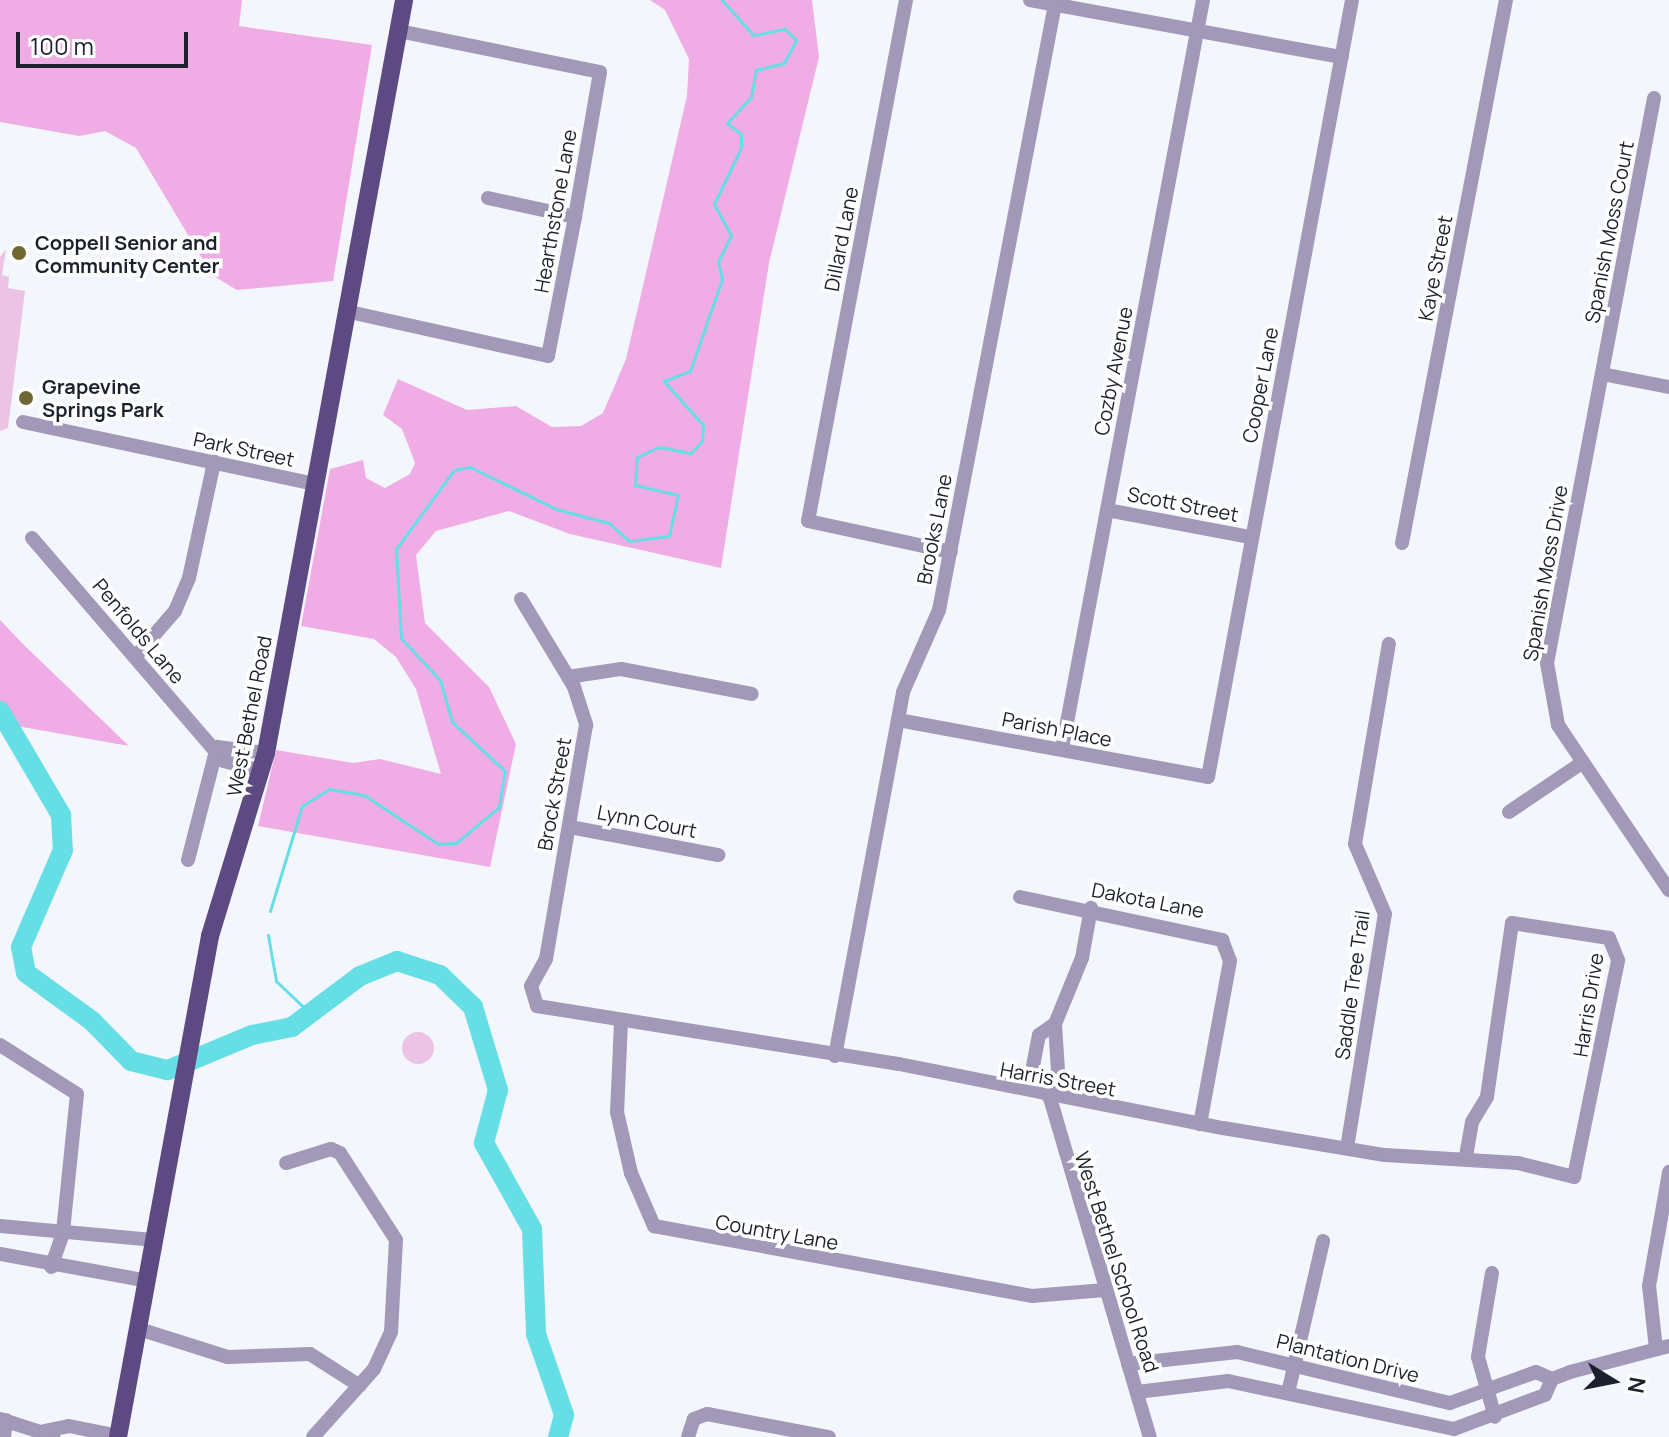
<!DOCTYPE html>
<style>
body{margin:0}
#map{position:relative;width:1669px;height:1437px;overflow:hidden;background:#f3f6fd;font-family:Manrope,sans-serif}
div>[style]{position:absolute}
.green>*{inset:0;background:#edc3e5}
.round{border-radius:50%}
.forest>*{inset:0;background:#f0ace5}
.stream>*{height:3px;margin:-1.5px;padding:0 1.5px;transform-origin:1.5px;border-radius:1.5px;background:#66dee5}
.river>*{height:20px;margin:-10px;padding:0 10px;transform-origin:10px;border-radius:10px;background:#66dee5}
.minor>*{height:14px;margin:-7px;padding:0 7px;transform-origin:7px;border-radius:7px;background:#a298b8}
.major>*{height:18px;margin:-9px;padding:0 9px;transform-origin:9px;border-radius:9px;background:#5e4a82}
.dots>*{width:22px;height:22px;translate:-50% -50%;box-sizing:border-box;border:4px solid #fff;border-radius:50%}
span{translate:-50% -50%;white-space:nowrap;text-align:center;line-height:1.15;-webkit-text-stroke:7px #fff;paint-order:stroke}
.street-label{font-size:20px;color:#1c212d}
.poi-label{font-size:20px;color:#1c212d;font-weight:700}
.left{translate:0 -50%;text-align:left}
.north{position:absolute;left:1573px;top:1341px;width:80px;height:80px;-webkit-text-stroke:6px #fff;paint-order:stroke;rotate:100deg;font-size:22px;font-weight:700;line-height:32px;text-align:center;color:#1c212d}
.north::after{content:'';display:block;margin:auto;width:28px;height:36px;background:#1c212d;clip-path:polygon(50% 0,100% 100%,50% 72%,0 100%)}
.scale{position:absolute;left:16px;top:32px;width:172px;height:36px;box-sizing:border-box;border:4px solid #1c212d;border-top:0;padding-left:10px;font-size:24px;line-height:28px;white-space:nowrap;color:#1c212d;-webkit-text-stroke:6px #fff;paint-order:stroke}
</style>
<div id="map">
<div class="green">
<div style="clip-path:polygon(6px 249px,2px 275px,9px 277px,8px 288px,25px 291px,8px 428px,0 431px,0 257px)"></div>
<div class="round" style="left:402px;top:1032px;width:32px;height:32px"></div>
</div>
<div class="forest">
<div style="clip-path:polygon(0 0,242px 0,239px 26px,372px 45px,333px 281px,237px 290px,212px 275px,136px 148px,105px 131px,79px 136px,0 122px)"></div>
<div style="clip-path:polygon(650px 0,812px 0,819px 57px,769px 263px,721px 568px,570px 534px,509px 511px,436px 531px,416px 555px,425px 623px,489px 687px,516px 744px,490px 867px,258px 826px,276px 750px,353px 763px,380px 759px,441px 774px,416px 689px,396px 657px,374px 639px,301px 626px,330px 469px,363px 460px,366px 478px,385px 488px,410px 474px,415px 463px,402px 429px,383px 415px,398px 379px,467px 410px,516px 406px,552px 427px,581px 426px,603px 413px,626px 359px,687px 96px,689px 59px,665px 10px)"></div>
<div style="clip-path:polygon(0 620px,25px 646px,129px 746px,0 723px)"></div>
</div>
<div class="stream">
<div style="left:270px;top:911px;width:110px;rotate:-73.1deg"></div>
<div style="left:302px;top:806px;width:32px;rotate:-32deg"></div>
<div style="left:329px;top:789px;width:36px;rotate:10deg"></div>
<div style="left:364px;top:795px;width:89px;rotate:33.5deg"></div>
<div style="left:438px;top:844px;width:18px;rotate:-3deg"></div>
<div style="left:456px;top:843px;width:56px;rotate:-39.9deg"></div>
<div style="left:499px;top:807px;width:36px;rotate:-81deg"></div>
<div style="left:505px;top:771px;width:72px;rotate:-137.2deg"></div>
<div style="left:452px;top:722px;width:44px;rotate:-105.9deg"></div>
<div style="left:440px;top:680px;width:57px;rotate:-132.9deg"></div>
<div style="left:401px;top:638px;width:89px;rotate:-93.2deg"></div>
<div style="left:396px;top:549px;width:98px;rotate:-53.7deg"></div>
<div style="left:454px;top:470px;width:16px;rotate:-11deg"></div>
<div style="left:470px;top:467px;width:96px;rotate:26deg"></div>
<div style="left:556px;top:509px;width:55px;rotate:14.8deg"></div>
<div style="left:609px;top:523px;width:27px;rotate:42deg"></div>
<div style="left:629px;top:541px;width:40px;rotate:-7.1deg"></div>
<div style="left:669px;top:536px;width:42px;rotate:-77.6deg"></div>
<div style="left:678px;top:495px;width:44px;rotate:-166.9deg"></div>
<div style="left:635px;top:485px;width:28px;rotate:-86deg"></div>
<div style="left:637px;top:457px;width:24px;rotate:-24deg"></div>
<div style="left:659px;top:447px;width:33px;rotate:11deg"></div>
<div style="left:691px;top:453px;width:16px;rotate:-47deg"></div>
<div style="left:702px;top:441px;width:16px;rotate:-86deg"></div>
<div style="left:703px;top:425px;width:59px;rotate:-131.6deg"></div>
<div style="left:664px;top:381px;width:28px;rotate:-21deg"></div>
<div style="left:690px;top:371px;width:97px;rotate:-70.8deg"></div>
<div style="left:722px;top:279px;width:17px;rotate:-103deg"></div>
<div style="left:718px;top:262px;width:30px;rotate:-64deg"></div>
<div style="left:731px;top:235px;width:35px;rotate:-119deg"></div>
<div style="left:714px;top:204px;width:62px;rotate:-64.3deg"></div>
<div style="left:741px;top:148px;width:14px;rotate:-90deg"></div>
<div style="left:741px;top:134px;width:18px;rotate:-142deg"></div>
<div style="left:727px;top:123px;width:35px;rotate:-47deg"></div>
<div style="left:751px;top:97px;width:27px;rotate:-80deg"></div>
<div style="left:756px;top:70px;width:29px;rotate:-14deg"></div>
<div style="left:784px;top:63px;width:26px;rotate:-62deg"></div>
<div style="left:796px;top:40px;width:16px;rotate:-135deg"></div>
<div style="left:785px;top:29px;width:33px;rotate:169deg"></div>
<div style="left:753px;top:35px;width:47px;rotate:-131.5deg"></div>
<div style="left:268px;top:935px;width:47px;rotate:80.1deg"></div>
<div style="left:276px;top:981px;width:50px;rotate:43.4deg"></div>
</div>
<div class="river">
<div style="left:0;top:711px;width:121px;rotate:59.6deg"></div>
<div style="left:61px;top:815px;width:35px;rotate:87deg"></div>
<div style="left:63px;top:850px;width:106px;rotate:113.4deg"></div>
<div style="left:21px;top:947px;width:26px;rotate:79deg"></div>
<div style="left:26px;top:973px;width:82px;rotate:36deg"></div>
<div style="left:92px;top:1021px;width:56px;rotate:45.7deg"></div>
<div style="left:131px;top:1061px;width:38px;rotate:14deg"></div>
<div style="left:168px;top:1070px;width:91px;rotate:-22.6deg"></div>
<div style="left:252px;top:1035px;width:41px;rotate:-11.3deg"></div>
<div style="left:292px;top:1027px;width:85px;rotate:-36.9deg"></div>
<div style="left:360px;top:976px;width:40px;rotate:-22deg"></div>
<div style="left:397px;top:961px;width:45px;rotate:18deg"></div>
<div style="left:440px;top:975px;width:46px;rotate:44.1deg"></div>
<div style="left:473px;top:1007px;width:87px;rotate:73.2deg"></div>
<div style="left:498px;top:1090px;width:55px;rotate:104.8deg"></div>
<div style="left:484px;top:1143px;width:98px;rotate:60.8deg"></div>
<div style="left:532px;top:1229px;width:105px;rotate:87.8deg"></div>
<div style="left:536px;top:1334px;width:86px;rotate:70.9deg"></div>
<div style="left:564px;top:1415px;width:23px;rotate:105deg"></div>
</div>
<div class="minor">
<div style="left:906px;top:0;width:530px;rotate:100.65deg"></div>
<div style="left:808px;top:521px;width:146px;rotate:12.2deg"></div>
<div style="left:1030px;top:0;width:317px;rotate:10.4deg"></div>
<div style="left:1654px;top:98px;width:575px;rotate:100.72deg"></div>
<div style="left:1547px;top:663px;width:63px;rotate:79.9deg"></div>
<div style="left:1558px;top:725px;width:199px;rotate:56.1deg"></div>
<div style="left:488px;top:198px;width:89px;rotate:12.3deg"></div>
<div style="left:345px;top:311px;width:208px;rotate:12.5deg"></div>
<div style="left:548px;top:356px;width:142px;rotate:-79deg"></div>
<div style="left:575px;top:217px;width:147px;rotate:-80.2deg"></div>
<div style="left:600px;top:72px;width:206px;rotate:-168.5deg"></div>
<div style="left:1602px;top:374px;width:68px;rotate:11deg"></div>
<div style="left:23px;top:422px;width:299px;rotate:12deg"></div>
<div style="left:1107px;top:510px;width:146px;rotate:10.7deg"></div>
<div style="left:32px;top:538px;width:294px;rotate:49.3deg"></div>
<div style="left:224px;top:761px;width:38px;rotate:15deg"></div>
<div style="left:1402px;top:543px;width:553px;rotate:-79.16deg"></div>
<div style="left:521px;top:599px;width:103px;rotate:58.9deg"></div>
<div style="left:574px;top:687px;width:40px;rotate:72deg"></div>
<div style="left:586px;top:725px;width:237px;rotate:99.7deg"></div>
<div style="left:546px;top:959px;width:31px;rotate:119deg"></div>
<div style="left:531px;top:986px;width:21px;rotate:73deg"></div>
<div style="left:537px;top:1006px;width:367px;rotate:9.1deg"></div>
<div style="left:899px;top:1064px;width:330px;rotate:11.2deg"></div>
<div style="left:1223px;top:1128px;width:164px;rotate:9.5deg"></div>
<div style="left:1385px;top:1155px;width:133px;rotate:3.4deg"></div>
<div style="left:1518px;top:1163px;width:58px;rotate:14deg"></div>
<div style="left:1574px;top:1177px;width:221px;rotate:-78.5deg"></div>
<div style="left:1618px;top:960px;width:24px;rotate:-112deg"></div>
<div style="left:1609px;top:938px;width:98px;rotate:-171.2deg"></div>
<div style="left:1512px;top:923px;width:176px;rotate:98.2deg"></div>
<div style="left:1487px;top:1097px;width:29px;rotate:121deg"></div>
<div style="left:1472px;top:1122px;width:35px;rotate:100deg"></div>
<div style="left:136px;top:656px;width:60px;rotate:-49.1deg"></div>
<div style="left:175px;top:611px;width:36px;rotate:-67deg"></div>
<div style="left:189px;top:578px;width:119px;rotate:-77.8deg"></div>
<div style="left:568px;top:677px;width:54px;rotate:-8.6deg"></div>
<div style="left:621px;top:669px;width:133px;rotate:10.8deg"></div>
<div style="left:898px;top:720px;width:315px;rotate:10.4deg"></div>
<div style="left:1208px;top:777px;width:790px;rotate:-79.5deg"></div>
<div style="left:217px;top:747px;width:49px;rotate:7deg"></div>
<div style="left:1062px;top:749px;width:762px;rotate:-79.34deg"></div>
<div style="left:1509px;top:812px;width:89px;rotate:-34deg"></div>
<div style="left:570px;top:827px;width:151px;rotate:10.7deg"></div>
<div style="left:188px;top:860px;width:117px;rotate:-75.6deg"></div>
<div style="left:1020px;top:897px;width:207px;rotate:12deg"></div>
<div style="left:1222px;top:940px;width:22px;rotate:69deg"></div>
<div style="left:1230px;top:961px;width:166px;rotate:100.4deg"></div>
<div style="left:621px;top:1022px;width:90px;rotate:92.5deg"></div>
<div style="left:617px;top:1112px;width:63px;rotate:77.1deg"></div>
<div style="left:631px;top:1173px;width:58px;rotate:66.5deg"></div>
<div style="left:654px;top:1226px;width:384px;rotate:10.5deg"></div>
<div style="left:1032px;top:1296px;width:73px;rotate:-4.7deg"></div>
<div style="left:0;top:1045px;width:91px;rotate:32.5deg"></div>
<div style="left:77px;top:1094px;width:140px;rotate:95.8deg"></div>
<div style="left:63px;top:1233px;width:36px;rotate:109deg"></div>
<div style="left:835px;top:1056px;width:370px;rotate:-79.4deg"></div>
<div style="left:903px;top:692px;width:90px;rotate:-66.3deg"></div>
<div style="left:939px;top:610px;width:617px;rotate:-79.16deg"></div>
<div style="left:1050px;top:1098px;width:353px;rotate:73.6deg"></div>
<div style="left:1050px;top:1098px;width:16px;rotate:-55deg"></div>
<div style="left:1059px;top:1085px;width:61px;rotate:-93.8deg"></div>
<div style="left:1055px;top:1024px;width:71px;rotate:-67.8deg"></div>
<div style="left:1082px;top:958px;width:51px;rotate:-79.8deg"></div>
<div style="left:1050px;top:1098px;width:29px;rotate:-131deg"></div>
<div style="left:1031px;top:1076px;width:42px;rotate:-79deg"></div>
<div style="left:1039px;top:1035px;width:19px;rotate:-35deg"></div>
<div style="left:1347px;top:1148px;width:237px;rotate:-80.8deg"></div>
<div style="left:1385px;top:914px;width:76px;rotate:-113.2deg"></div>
<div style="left:1355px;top:844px;width:203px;rotate:-80.4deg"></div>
<div style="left:286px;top:1163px;width:47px;rotate:-17.3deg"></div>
<div style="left:331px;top:1149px;width:10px;rotate:24deg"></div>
<div style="left:340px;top:1153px;width:103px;rotate:57.2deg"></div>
<div style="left:396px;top:1240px;width:92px;rotate:93.1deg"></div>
<div style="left:391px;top:1332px;width:41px;rotate:114.7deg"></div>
<div style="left:374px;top:1369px;width:91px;rotate:131.9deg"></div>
<div style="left:0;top:1226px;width:156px;rotate:5.2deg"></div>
<div style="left:0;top:1254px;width:150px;rotate:10.3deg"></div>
<div style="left:1492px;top:1273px;width:85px;rotate:99.5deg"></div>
<div style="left:1478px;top:1357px;width:62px;rotate:74.2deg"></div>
<div style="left:139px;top:1329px;width:93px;rotate:17.5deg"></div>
<div style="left:228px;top:1357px;width:82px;rotate:-2.1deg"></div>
<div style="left:310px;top:1354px;width:59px;rotate:32.6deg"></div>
<div style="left:1656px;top:1349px;width:63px;rotate:-96.3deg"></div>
<div style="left:1649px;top:1286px;width:116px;rotate:-80deg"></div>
<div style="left:1128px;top:1364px;width:110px;rotate:-6.3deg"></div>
<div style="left:1237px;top:1352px;width:219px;rotate:13.5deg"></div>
<div style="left:1450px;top:1403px;width:91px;rotate:-19.8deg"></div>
<div style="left:1536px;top:1372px;width:17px;rotate:24deg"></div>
<div style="left:1137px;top:1392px;width:92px;rotate:-6.9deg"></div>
<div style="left:1228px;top:1381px;width:231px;rotate:12deg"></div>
<div style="left:1454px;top:1429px;width:97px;rotate:-20.5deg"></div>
<div style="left:1545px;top:1395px;width:17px;rotate:-66deg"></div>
<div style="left:1552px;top:1379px;width:19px;rotate:-21deg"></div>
<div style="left:1570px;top:1372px;width:102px;rotate:-14.7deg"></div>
<div style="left:1288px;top:1393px;width:156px;rotate:-77deg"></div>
<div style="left:0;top:1419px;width:56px;rotate:17.8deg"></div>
<div style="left:44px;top:1431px;width:25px;rotate:-11deg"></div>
<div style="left:69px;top:1426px;width:51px;rotate:11.3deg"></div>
<div style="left:4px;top:1437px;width:17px;rotate:-83deg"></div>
<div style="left:688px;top:1437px;width:19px;rotate:-72deg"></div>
<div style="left:694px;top:1419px;width:14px;rotate:-21deg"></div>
<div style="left:707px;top:1414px;width:124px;rotate:10.7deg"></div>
</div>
<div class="major">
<div style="left:118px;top:1437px;width:509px;rotate:-79.59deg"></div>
<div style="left:210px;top:936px;width:191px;rotate:-73deg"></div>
<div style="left:266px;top:753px;width:766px;rotate:-79.61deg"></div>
</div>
<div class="dots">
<div style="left:19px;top:253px;background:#6e6633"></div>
<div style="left:26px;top:398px;background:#6e6633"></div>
</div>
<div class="street-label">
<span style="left:555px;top:211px;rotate:-80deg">Hearthstone Lane</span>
<span style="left:1609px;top:232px;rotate:-79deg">Spanish Moss Court</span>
<span style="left:841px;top:239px;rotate:-79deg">Dillard Lane</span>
<span style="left:1435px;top:268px;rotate:-79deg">Kaye Street</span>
<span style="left:1113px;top:371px;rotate:-79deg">Cozby Avenue</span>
<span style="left:1260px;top:385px;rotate:-79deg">Cooper Lane</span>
<span style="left:244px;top:449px;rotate:12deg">Park Street</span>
<span style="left:1183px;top:504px;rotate:11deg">Scott Street</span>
<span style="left:934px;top:529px;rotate:-79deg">Brooks Lane</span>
<span style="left:1545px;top:573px;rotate:-80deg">Spanish Moss Drive</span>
<span style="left:139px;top:631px;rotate:50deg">Penfolds Lane</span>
<span style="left:249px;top:716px;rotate:-79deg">West Bethel Road</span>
<span style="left:1057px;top:729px;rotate:11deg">Parish Place</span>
<span style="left:554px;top:794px;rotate:-80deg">Brock Street</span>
<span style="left:647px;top:821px;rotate:11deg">Lynn Court</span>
<span style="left:1148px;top:900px;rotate:11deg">Dakota Lane</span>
<span style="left:1352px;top:985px;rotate:-82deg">Saddle Tree Trail</span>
<span style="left:1588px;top:1005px;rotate:-81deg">Harris Drive</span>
<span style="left:1058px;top:1079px;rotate:10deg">Harris Street</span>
<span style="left:777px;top:1232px;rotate:10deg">Country Lane</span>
<span style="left:1117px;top:1262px;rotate:72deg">West Bethel School Road</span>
<span style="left:1348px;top:1358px;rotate:14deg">Plantation Drive</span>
</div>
<div class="poi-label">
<span class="left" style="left:35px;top:254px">Coppell Senior and<br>Community Center</span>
<span class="left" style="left:42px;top:398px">Grapevine<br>Springs Park</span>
</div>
<div class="north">N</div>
<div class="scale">100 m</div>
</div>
